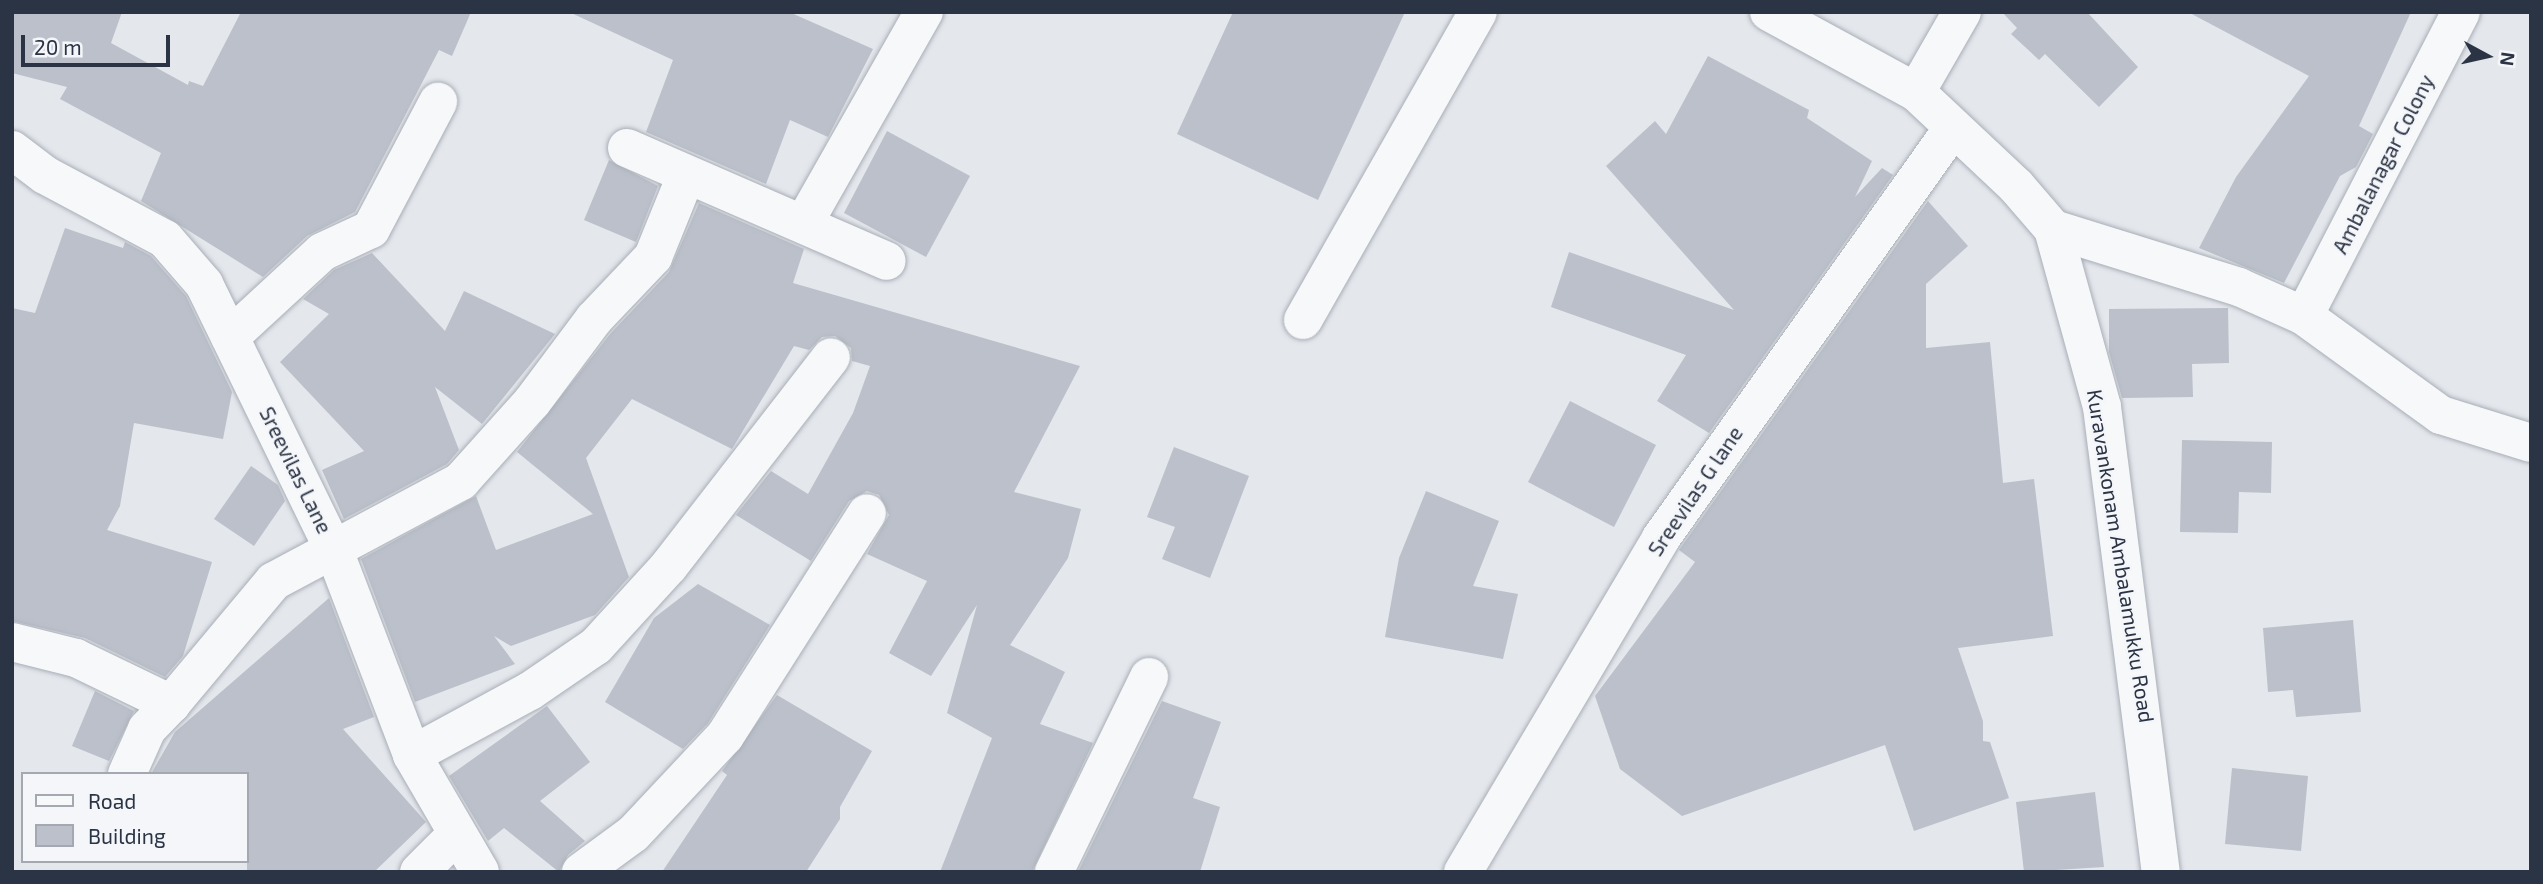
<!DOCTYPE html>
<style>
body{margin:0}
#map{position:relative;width:2543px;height:884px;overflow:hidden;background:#e4e7ec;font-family:"Exo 2",sans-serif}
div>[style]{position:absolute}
.building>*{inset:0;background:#bbc0ca}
.roads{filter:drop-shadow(0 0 2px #a9aeb7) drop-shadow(0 0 2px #a9aeb7)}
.street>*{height:38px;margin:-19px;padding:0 19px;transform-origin:19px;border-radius:19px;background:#f7f8fa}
span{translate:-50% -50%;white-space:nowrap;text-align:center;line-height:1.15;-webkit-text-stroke:5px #f4f6f9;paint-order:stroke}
.street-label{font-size:21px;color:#2b3445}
.frame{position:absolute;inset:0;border:14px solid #2b3445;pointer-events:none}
.legend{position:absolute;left:21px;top:772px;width:228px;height:91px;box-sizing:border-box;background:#f4f6f9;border:2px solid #a4a8b1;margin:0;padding:9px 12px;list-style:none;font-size:21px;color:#2b3445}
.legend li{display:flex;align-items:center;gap:14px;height:35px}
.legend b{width:35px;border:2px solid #a4a8b1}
.north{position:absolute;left:2452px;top:21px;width:70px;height:70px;-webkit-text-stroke:5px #f4f6f9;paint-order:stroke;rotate:98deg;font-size:19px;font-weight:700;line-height:28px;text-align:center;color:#2b3445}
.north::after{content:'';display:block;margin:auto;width:24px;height:32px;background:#2b3445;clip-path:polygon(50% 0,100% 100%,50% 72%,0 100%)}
.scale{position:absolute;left:21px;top:35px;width:149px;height:32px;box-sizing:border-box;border:4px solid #2b3445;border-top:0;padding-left:9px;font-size:21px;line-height:24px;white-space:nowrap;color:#2b3445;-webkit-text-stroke:5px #f4f6f9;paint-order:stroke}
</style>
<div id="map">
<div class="building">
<div style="clip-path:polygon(12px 12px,122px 12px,111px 43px,188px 85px,189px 81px,203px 86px,241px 12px,471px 12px,452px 56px,439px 50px,355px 212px,307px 236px,263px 277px,141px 201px,161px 153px,60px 99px,67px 87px,12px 73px)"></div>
<div style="clip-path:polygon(569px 12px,789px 12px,873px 49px,828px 137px,790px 120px,766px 184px,646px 132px,673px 60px)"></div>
<div style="clip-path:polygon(1233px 12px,1405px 12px,1318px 200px,1177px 134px)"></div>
<div style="clip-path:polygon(2002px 12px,2087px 12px,2138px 67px,2099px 107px,2045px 54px,2039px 60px,2011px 34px,2017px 28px)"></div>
<div style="clip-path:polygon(2188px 12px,2411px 12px,2359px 126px,2373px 134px,2356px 167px,2340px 176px,2284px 283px,2199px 248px,2236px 177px,2309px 76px)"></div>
<div style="clip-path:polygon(1708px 56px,1809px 110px,1807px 118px,1872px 161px,1855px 197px,1882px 168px,1893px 175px,1709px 433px,1657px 401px,1686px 355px,1551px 307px,1569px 252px,1734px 310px,1606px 166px,1655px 121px,1666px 134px)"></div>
<div style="clip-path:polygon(887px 131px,970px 176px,926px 257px,844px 213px)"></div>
<div style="clip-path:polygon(609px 160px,658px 186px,636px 242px,584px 220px)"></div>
<div style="clip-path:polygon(1928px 201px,1968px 246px,1926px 284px,1926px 348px,1990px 342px,2003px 483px,2034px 479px,2053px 636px,1958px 648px,1983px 721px,1983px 741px,1990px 742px,2009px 798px,1914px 831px,1885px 745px,1682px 816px,1620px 769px,1595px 696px,1695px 562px,1679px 550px)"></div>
<div style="clip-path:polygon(699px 203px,804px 249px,793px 283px,1080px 366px,1014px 492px,1081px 509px,1068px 558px,1010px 645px,1065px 672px,1040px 724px,1093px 743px,1032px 872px,940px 872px,992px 738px,947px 713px,977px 605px,931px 676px,889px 653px,927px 581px,867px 554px,889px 515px,879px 495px,867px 491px,849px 501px,811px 561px,736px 515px,771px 471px,808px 494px,853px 413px,870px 366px,852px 361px,851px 348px,835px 336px,822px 337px,809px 350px,794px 346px,732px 449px,632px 399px,586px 458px,629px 577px,595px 615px,511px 646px,494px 636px,515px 664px,415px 702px,361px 559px,476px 496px,496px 550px,593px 514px,517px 452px,611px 333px,669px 272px)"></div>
<div style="clip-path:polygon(65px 228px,123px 248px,125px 242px,151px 256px,186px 296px,232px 392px,223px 439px,134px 423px,120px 506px,107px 530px,212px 562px,183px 656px,165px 677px,85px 638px,12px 621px,12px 308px,35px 313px)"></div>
<div style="clip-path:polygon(372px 253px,445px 331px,464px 291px,555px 334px,482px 424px,435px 387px,459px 450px,447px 464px,344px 519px,322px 470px,364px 451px,280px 362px,329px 314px,303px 299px,334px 270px)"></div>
<div style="clip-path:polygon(2228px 308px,2229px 363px,2192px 364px,2193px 397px,2122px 398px,2109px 352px,2109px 309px)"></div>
<div style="clip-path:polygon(1570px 401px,1656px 445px,1614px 527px,1528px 482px)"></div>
<div style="clip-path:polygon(2182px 440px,2272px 442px,2271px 493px,2239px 492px,2238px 533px,2180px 532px)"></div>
<div style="clip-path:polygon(1174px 447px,1249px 476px,1210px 578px,1162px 559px,1175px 527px,1147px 517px)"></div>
<div style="clip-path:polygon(251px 466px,278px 485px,285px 501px,254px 546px,214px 519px)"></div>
<div style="clip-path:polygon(1426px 491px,1499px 521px,1473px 586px,1518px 594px,1503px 659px,1385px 637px,1399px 558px)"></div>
<div style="clip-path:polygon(698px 584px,770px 625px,708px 723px,683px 749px,605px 702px,654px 618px)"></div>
<div style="clip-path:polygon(329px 598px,374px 717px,343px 729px,426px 822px,374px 872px,247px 872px,247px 774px,151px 774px,175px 732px)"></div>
<div style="clip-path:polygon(2353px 620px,2361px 712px,2296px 717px,2293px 690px,2268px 692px,2263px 628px)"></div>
<div style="clip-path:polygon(95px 691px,134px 711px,109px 761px,72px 746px)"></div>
<div style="clip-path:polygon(777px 695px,872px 751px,840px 807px,840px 819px,806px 872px,662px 872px,727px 775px,722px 771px)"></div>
<div style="clip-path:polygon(1162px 701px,1221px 722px,1193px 798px,1220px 807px,1200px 872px,1078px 872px)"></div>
<div style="clip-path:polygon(547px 706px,590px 762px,540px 801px,585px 841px,568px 855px,559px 872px,504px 828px,488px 841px,449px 776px)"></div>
<div style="clip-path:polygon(2232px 768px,2308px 776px,2301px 851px,2225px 844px)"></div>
<div style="clip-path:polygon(2095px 792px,2104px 867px,2024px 872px,2016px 802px)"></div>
</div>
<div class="roads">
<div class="street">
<div style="left:1769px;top:12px;width:167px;rotate:28.6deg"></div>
<div style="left:1916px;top:92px;width:137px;rotate:43.2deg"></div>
<div style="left:2016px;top:186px;width:57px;rotate:49.3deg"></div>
<div style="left:2053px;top:229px;width:185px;rotate:74.6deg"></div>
<div style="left:2102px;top:407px;width:469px;rotate:82.8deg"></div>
<div style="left:1916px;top:92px;width:92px;rotate:-60.1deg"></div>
<div style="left:627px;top:148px;width:283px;rotate:23.5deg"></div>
<div style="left:12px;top:150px;width:41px;rotate:37.1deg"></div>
<div style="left:45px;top:175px;width:136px;rotate:28.1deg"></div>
<div style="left:165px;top:239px;width:60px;rotate:49.1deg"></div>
<div style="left:204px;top:284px;width:299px;rotate:64deg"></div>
<div style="left:335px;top:553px;width:216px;rotate:69.1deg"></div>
<div style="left:412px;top:755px;width:135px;rotate:59.8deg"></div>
<div style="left:804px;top:223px;width:243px;rotate:-60.4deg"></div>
<div style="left:2053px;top:229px;width:195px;rotate:17.3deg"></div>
<div style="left:2239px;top:287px;width:71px;rotate:24deg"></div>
<div style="left:2304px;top:316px;width:169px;rotate:35.9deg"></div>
<div style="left:2441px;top:415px;width:94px;rotate:17.3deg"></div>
<div style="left:2304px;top:316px;width:342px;rotate:-62.7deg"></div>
<div style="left:1303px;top:320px;width:354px;rotate:-60.4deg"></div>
<div style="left:230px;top:337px;width:125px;rotate:-42.7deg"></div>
<div style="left:322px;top:252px;width:54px;rotate:-25.1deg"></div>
<div style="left:371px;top:229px;width:144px;rotate:-62.2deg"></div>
<div style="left:12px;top:642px;width:66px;rotate:14deg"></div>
<div style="left:76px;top:658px;width:106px;rotate:25.8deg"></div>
<div style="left:171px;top:704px;width:160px;rotate:-50.1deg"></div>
<div style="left:274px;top:581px;width:212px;rotate:-28.1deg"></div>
<div style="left:461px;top:481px;width:106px;rotate:-48.1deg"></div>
<div style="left:532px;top:402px;width:104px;rotate:-53.2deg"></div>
<div style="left:594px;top:319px;width:86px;rotate:-46.4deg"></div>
<div style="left:653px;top:257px;width:74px;rotate:-67.9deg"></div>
<div style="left:412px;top:755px;width:134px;rotate:-28.5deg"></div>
<div style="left:530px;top:691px;width:80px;rotate:-34.3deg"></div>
<div style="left:596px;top:646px;width:108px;rotate:-47.6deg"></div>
<div style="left:669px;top:566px;width:264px;rotate:-52.2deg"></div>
<div style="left:127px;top:774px;width:49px;rotate:-66deg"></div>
<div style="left:147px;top:729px;width:35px;rotate:-46deg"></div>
<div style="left:419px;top:872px;width:51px;rotate:-45deg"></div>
<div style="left:581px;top:872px;width:64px;rotate:-36.2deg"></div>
<div style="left:633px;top:834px;width:134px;rotate:-46.8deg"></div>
<div style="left:725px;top:736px;width:264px;rotate:-57.5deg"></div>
<div style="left:1054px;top:872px;width:217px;rotate:-64deg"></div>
<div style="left:1463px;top:872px;width:388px;rotate:-59.3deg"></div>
<div style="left:1661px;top:538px;width:503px;rotate:-54.54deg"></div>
</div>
</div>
<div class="street-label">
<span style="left:2383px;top:164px;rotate:-63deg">Ambalanagar Colony</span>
<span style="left:296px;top:470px;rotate:64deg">Sreevilas Lane</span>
<span style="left:1695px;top:491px;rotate:-56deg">Sreevilas G lane</span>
<span style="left:2121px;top:556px;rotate:81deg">Kuravankonam Ambalamukku Road</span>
</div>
<div class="frame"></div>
<ul class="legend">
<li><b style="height:9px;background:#f7f8fa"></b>Road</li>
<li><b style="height:19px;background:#bbc0ca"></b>Building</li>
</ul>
<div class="north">N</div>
<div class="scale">20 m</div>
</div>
